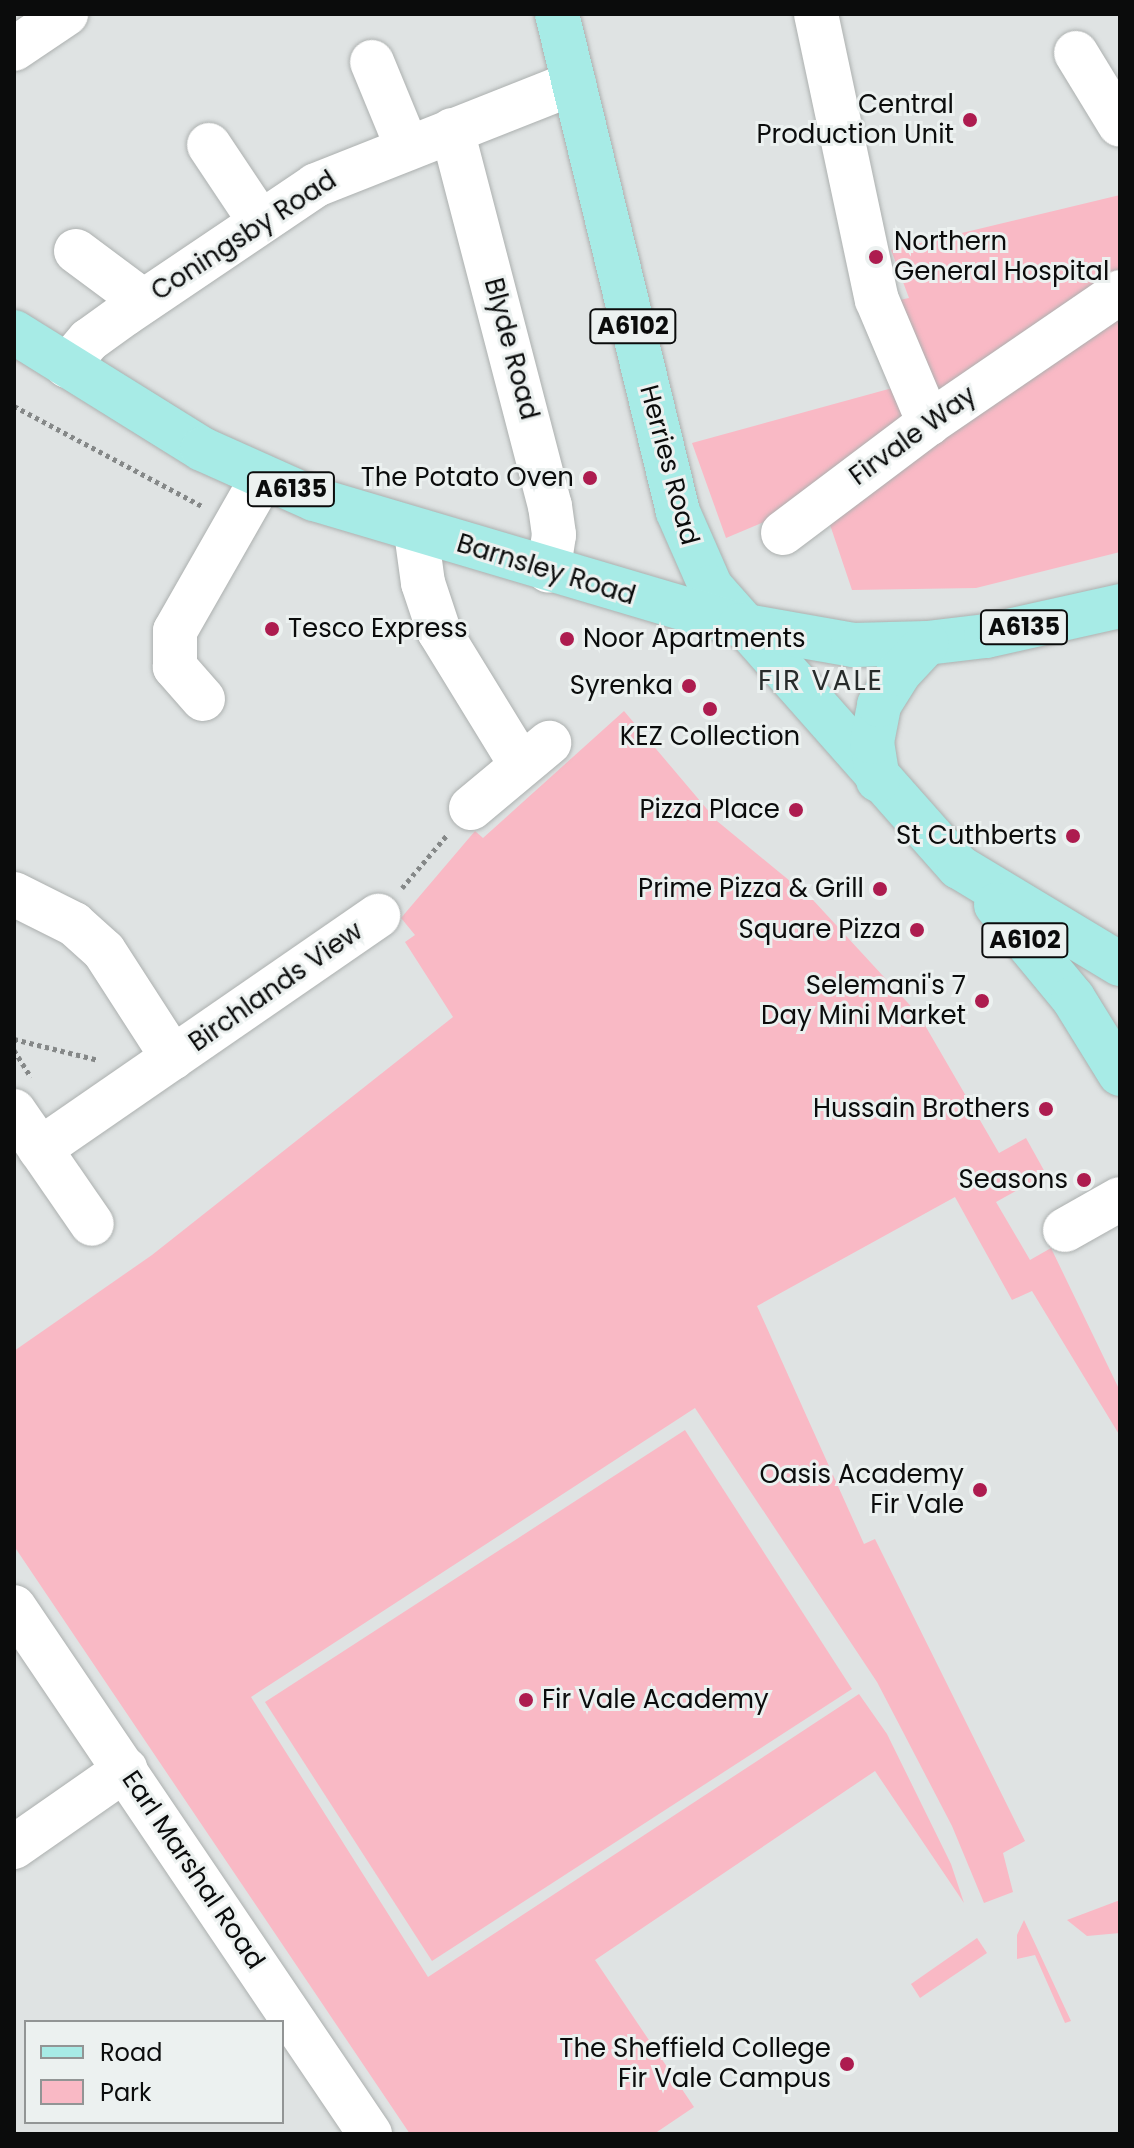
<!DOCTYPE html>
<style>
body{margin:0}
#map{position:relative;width:1134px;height:2148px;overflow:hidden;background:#dfe3e3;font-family:Poppins,sans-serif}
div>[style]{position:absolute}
.green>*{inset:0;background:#f9b9c5}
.path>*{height:5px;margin-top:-2.5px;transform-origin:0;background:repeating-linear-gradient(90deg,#858888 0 4px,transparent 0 8px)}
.roads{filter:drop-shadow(0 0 2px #acb0af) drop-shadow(0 0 2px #acb0af)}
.minor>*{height:44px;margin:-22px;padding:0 22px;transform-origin:22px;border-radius:22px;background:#fff}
.major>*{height:44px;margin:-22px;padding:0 22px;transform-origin:22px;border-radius:22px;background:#a7ebe6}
.dots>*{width:22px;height:22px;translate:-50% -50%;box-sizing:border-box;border:4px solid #ecf1f0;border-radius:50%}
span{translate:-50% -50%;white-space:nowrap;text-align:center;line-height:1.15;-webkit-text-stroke:6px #ecf1f0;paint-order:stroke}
.shield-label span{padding:2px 6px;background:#ecf1f0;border:2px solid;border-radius:6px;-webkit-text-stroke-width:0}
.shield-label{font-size:24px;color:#0b0c0c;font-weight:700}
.poi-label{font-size:26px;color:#0b0c0c}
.right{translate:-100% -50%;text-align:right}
.left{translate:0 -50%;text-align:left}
.street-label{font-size:26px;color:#0b0c0c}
.neighbourhood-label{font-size:28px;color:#282c2b;letter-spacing:2px}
.frame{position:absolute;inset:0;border:16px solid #0b0c0c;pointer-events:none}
.legend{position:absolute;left:24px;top:2020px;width:260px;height:104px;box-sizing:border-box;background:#ecf1f0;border:2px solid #929595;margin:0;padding:10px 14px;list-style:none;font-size:24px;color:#0b0c0c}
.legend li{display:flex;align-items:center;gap:16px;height:40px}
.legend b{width:40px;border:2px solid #929595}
</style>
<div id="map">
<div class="green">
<div style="clip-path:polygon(1120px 195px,1120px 552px,976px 588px,852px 590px,821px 498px,726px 538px,692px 443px,896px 387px,880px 304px,909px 298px,891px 250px)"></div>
<div style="clip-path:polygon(624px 711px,717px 821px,813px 900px,919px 1015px,999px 1153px,1026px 1138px,1046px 1174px,996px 1202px,1030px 1260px,1051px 1248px,1120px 1391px,1120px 1436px,1032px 1291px,1012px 1300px,955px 1197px,757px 1306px,864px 1544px,875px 1539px,1025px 1841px,1003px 1853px,1013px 1892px,984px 1903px,952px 1826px,877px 1682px,695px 1408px,251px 1697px,428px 1977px,859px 1694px,887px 1734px,951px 1864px,964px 1903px,875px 1771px,595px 1960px,694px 2107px,654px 2134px,410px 2134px,14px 1546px,14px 1351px,152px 1255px,453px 1017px,405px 942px,415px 935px,401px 918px,475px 831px,483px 838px)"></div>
<div style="clip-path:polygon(685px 1430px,852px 1689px,432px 1961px,265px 1702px)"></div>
<div style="clip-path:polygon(1120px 1900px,1120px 1933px,1087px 1936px,1067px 1920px)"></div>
<div style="clip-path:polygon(1024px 1920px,1071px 2021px,1065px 2023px,1035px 1955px,1017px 1959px,1017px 1935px)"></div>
<div style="clip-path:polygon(977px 1938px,987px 1953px,920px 1998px,911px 1984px)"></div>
</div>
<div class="path">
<div style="left:14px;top:406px;width:215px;rotate:28deg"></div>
<div style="left:402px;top:888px;width:70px;rotate:-49.7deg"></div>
<div style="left:14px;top:1039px;width:87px;rotate:14deg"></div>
<div style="left:14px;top:1050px;width:32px;rotate:58deg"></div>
</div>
<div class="roads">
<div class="minor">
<div style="left:816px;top:14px;width:292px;rotate:78deg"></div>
<div style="left:877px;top:300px;width:134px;rotate:67.1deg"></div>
<div style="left:14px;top:49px;width:63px;rotate:-33.9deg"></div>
<div style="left:1076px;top:53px;width:84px;rotate:58.6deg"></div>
<div style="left:372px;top:62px;width:92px;rotate:67.6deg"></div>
<div style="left:452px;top:130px;width:389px;rotate:75.4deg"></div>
<div style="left:550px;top:506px;width:29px;rotate:82deg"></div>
<div style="left:554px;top:535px;width:36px;rotate:99deg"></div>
<div style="left:209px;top:145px;width:90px;rotate:56.3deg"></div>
<div style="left:76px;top:251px;width:84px;rotate:36.7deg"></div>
<div style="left:67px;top:366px;width:34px;rotate:-50deg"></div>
<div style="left:89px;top:340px;width:44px;rotate:-35.8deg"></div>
<div style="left:125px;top:314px;width:230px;rotate:-34deg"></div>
<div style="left:316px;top:185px;width:277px;rotate:-21.6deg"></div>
<div style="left:416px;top:532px;width:51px;rotate:82.2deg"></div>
<div style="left:423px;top:583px;width:51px;rotate:71.6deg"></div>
<div style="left:439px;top:631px;width:157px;rotate:58.5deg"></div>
<div style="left:783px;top:533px;width:183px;rotate:-37deg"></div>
<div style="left:929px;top:423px;width:232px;rotate:-34.4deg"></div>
<div style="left:203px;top:699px;width:43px;rotate:-131.2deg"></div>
<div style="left:175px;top:667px;width:36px;rotate:-90deg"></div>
<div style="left:175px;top:631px;width:177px;rotate:-60.3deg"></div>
<div style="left:471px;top:808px;width:102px;rotate:-39.8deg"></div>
<div style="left:14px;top:894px;width:67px;rotate:26.6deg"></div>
<div style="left:74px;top:924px;width:40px;rotate:42deg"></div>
<div style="left:104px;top:951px;width:127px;rotate:57.2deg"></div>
<div style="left:14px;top:1111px;width:137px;rotate:55.4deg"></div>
<div style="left:40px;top:1149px;width:411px;rotate:-34.6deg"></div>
<div style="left:1065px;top:1230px;width:63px;rotate:-29.4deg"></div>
<div style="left:14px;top:1607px;width:636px;rotate:55.96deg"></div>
<div style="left:14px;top:1847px;width:136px;rotate:-34.9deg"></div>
</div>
<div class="major">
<div style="left:557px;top:14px;width:512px;rotate:76.34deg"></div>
<div style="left:678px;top:512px;width:82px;rotate:66.3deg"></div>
<div style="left:711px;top:587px;width:374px;rotate:48.5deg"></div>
<div style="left:959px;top:867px;width:188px;rotate:31.1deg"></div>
<div style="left:14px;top:332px;width:221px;rotate:31.9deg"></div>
<div style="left:202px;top:449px;width:123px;rotate:24.1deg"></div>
<div style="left:314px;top:499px;width:444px;rotate:16.5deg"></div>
<div style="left:740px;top:625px;width:115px;rotate:10deg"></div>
<div style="left:853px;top:645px;width:74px;rotate:-1.5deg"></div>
<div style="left:927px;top:643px;width:59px;rotate:-6.8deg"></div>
<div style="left:986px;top:636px;width:137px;rotate:-12.6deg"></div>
<div style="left:878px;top:780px;width:38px;rotate:-99deg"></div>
<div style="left:872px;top:742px;width:38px;rotate:-79deg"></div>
<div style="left:879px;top:705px;width:36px;rotate:-58deg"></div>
<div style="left:898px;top:674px;width:42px;rotate:-46.9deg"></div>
<div style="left:996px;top:905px;width:121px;rotate:50.4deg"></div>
<div style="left:1073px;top:998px;width:89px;rotate:58.3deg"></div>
</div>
</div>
<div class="dots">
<div style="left:970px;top:120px;background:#ad1c4f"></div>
<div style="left:876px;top:257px;background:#ad1c4f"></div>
<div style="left:590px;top:478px;background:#ad1c4f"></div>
<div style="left:272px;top:629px;background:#ad1c4f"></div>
<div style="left:567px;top:639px;background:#ad1c4f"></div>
<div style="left:689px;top:686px;background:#ad1c4f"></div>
<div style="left:710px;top:709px;background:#ad1c4f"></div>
<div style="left:796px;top:810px;background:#ad1c4f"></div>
<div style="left:1073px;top:836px;background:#ad1c4f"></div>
<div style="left:880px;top:889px;background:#ad1c4f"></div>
<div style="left:917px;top:930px;background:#ad1c4f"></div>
<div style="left:982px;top:1001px;background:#ad1c4f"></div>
<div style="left:1046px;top:1109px;background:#ad1c4f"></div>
<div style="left:1084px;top:1180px;background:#ad1c4f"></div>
<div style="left:980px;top:1490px;background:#ad1c4f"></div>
<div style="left:526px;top:1700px;background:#ad1c4f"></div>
<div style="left:847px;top:2064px;background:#ad1c4f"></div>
</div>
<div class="shield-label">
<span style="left:633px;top:326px">A6102</span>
<span style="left:291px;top:489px">A6135</span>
<span style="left:1024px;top:627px">A6135</span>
<span style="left:1025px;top:940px">A6102</span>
</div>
<div class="poi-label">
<span class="right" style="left:954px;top:120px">Central<br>Production Unit</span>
<span class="left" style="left:894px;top:257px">Northern<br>General Hospital</span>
<span class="right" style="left:574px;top:478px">The Potato Oven</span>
<span class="left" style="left:288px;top:629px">Tesco Express</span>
<span class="left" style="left:583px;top:639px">Noor Apartments</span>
<span class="right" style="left:673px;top:686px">Syrenka</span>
<span style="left:710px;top:737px">KEZ Collection</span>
<span class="right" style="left:780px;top:810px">Pizza Place</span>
<span class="right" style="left:1057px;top:836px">St Cuthberts</span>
<span class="right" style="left:864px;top:889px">Prime Pizza &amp; Grill</span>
<span class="right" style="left:901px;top:930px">Square Pizza</span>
<span class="right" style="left:966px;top:1001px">Selemani's 7<br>Day Mini Market</span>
<span class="right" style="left:1030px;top:1109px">Hussain Brothers</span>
<span class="right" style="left:1068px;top:1180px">Seasons</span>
<span class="right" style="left:964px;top:1490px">Oasis Academy<br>Fir Vale</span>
<span class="left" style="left:542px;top:1700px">Fir Vale Academy</span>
<span class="right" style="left:831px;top:2064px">The Sheffield College<br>Fir Vale Campus</span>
</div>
<div class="street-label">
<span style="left:244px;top:236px;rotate:-33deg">Coningsby Road</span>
<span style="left:511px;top:349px;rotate:75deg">Blyde Road</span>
<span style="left:913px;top:436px;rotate:-36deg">Firvale Way</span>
<span style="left:669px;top:465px;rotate:75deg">Herries Road</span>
<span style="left:546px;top:570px;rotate:17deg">Barnsley Road</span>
<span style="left:276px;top:987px;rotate:-35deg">Birchlands View</span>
<span style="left:193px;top:1870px;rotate:56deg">Earl Marshal Road</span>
</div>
<div class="neighbourhood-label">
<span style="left:821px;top:681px">FIR VALE</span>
</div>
<div class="frame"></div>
<ul class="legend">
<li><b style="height:10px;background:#a7ebe6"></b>Road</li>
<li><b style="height:22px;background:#f9b9c5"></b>Park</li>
</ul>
</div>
